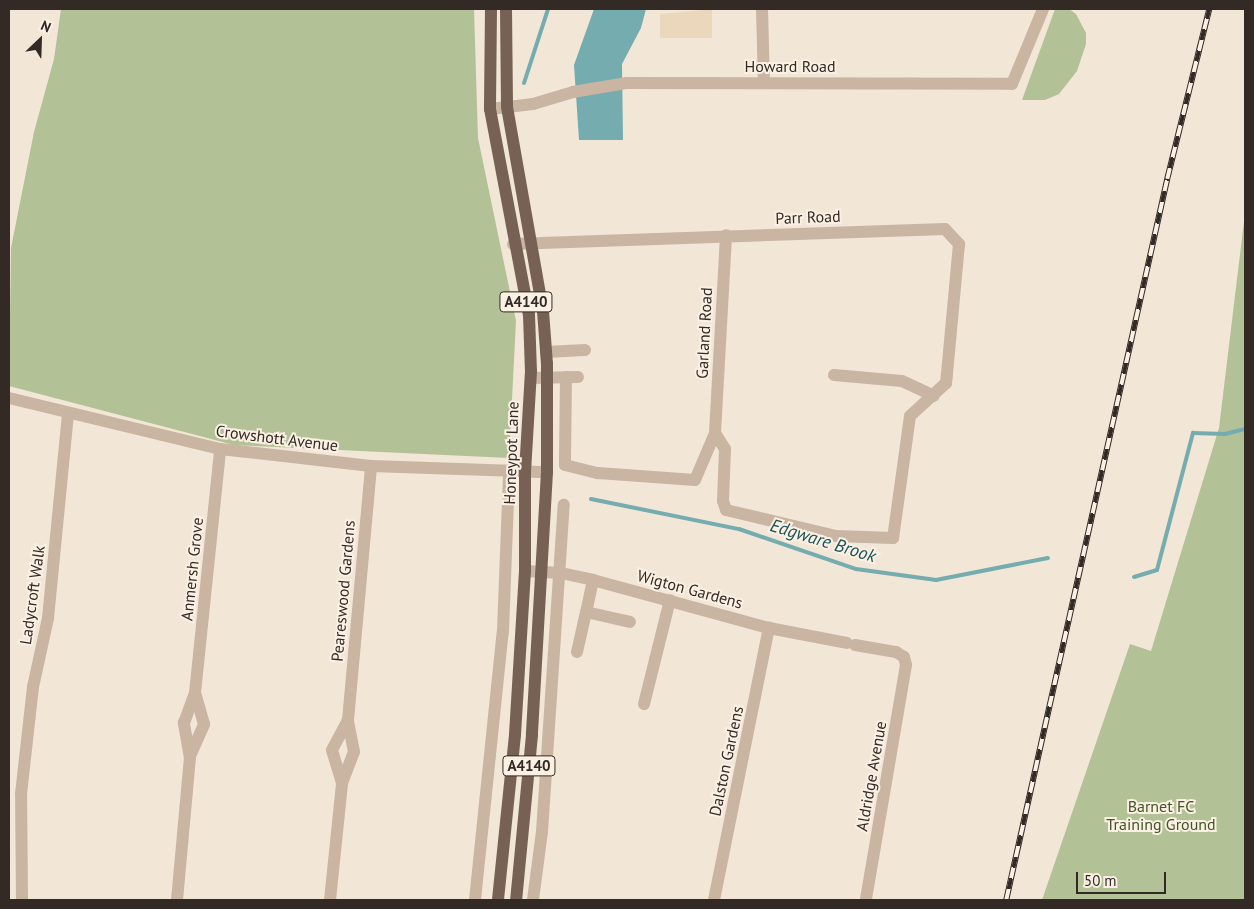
<!DOCTYPE html>
<style>
body{margin:0}
#map{position:relative;width:1254px;height:909px;overflow:hidden;background:#f2e6d6;font-family:"PT Sans",sans-serif}
div>[style]{position:absolute}
.green>*{inset:0;background:#b2c196}
.plaza>*{inset:0;background:#ebd8bc}
.water>*{inset:0;background:#74acb0}
.stream>*{height:4px;margin:-2px;padding:0 2px;transform-origin:2px;border-radius:2px;background:#74acb0}
.minor>*{height:12px;margin:-6px;padding:0 6px;transform-origin:6px;border-radius:6px;background:#cab5a2}
.major>*{height:12px;margin:-6px;padding:0 6px;transform-origin:6px;border-radius:6px;background:#776155}
.rail>*{height:5.5px;margin-top:-2.75px;transform-origin:0;background:repeating-linear-gradient(90deg,#faf0e3 0 11px,#342a25 0 22px);box-sizing:border-box;border-block:1px solid #342a25}
span{translate:-50% -50%;white-space:nowrap;text-align:center;line-height:1.15;-webkit-text-stroke:4px #faf0e3;paint-order:stroke}
.shield-label span{padding:1px 4px;background:#faf0e3;border:1px solid;border-radius:4px;-webkit-text-stroke-width:0}
.shield-label{font-size:15px;color:#342a25;font-weight:700}
.street-label{font-size:16px;color:#342a25}
.park-label{font-size:16px;color:#435427}
.water-label{font-size:18px;color:#195258;font-style:italic}
.frame{position:absolute;inset:0;border:10px solid #342a25;pointer-events:none}
.north{position:absolute;left:15px;top:15px;width:50px;height:50px;-webkit-text-stroke:4px #faf0e3;paint-order:stroke;rotate:24deg;font-size:14px;font-weight:700;line-height:20px;text-align:center;color:#342a25}
.north::after{content:'';display:block;margin:auto;width:18px;height:22px;background:#342a25;clip-path:polygon(50% 0,100% 100%,50% 72%,0 100%)}
.scale{position:absolute;left:1076px;top:872px;width:90px;height:22px;box-sizing:border-box;border:2px solid #342a25;border-top:0;padding-left:6px;font-size:15px;line-height:18px;white-space:nowrap;color:#342a25;-webkit-text-stroke:4px #faf0e3;paint-order:stroke}
</style>
<div id="map">
<div class="green">
<div style="clip-path:polygon(61px 9px,474px 9px,478px 138px,516px 321px,509px 458px,234px 445px,9px 386px,11px 248px,34px 132px,54px 59px)"></div>
<div style="clip-path:polygon(1055px 9px,1069px 9px,1076px 14px,1086px 33px,1086px 44px,1077px 71px,1059px 94px,1045px 100px,1022px 100px)"></div>
<div style="clip-path:polygon(1245px 213px,1245px 900px,1042px 900px,1130px 644px,1151px 651px,1219px 428px)"></div>
</div>
<div class="plaza">
<div style="clip-path:polygon(712px 9px,712px 38px,660px 38px,660px 14px)"></div>
</div>
<div class="water">
<div style="clip-path:polygon(594px 9px,646px 9px,641px 28px,622px 64px,623px 140px,579px 140px,574px 65px)"></div>
</div>
<div class="stream">
<div style="left:524px;top:83px;width:78px;rotate:-72deg"></div>
<div style="left:591px;top:499px;width:151px;rotate:11.5deg"></div>
<div style="left:739px;top:529px;width:124px;rotate:18.9deg"></div>
<div style="left:856px;top:569px;width:81px;rotate:7.8deg"></div>
<div style="left:936px;top:580px;width:114px;rotate:-11.1deg"></div>
<div style="left:1134px;top:577px;width:24px;rotate:-17deg"></div>
<div style="left:1157px;top:570px;width:142px;rotate:-75.3deg"></div>
<div style="left:1193px;top:433px;width:32px;rotate:2deg"></div>
<div style="left:1225px;top:434px;width:21px;rotate:-14deg"></div>
</div>
<div class="minor">
<div style="left:762px;top:9px;width:74px;rotate:88.5deg"></div>
<div style="left:490px;top:109px;width:43px;rotate:-6.6deg"></div>
<div style="left:533px;top:104px;width:42px;rotate:-16.7deg"></div>
<div style="left:573px;top:92px;width:55px;rotate:-9.5deg"></div>
<div style="left:627px;top:83px;width:385px;rotate:0.1deg"></div>
<div style="left:1012px;top:84px;width:81px;rotate:-67.5deg"></div>
<div style="left:513px;top:244px;width:432px;rotate:-2deg"></div>
<div style="left:945px;top:229px;width:21px;rotate:47deg"></div>
<div style="left:959px;top:244px;width:140px;rotate:95.3deg"></div>
<div style="left:946px;top:383px;width:49px;rotate:137.5deg"></div>
<div style="left:910px;top:416px;width:123px;rotate:97.9deg"></div>
<div style="left:893px;top:538px;width:57px;rotate:-178deg"></div>
<div style="left:836px;top:536px;width:113px;rotate:-166.7deg"></div>
<div style="left:726px;top:510px;width:9px;rotate:-108deg"></div>
<div style="left:723px;top:501px;width:52px;rotate:-87.8deg"></div>
<div style="left:725px;top:449px;width:19px;rotate:-122deg"></div>
<div style="left:546px;top:352px;width:39px;rotate:-3deg"></div>
<div style="left:834px;top:375px;width:68px;rotate:5deg"></div>
<div style="left:902px;top:381px;width:35px;rotate:25deg"></div>
<div style="left:566px;top:377px;width:88px;rotate:90.7deg"></div>
<div style="left:565px;top:465px;width:34px;rotate:14deg"></div>
<div style="left:598px;top:473px;width:97px;rotate:4.1deg"></div>
<div style="left:695px;top:480px;width:51px;rotate:-66.9deg"></div>
<div style="left:715px;top:433px;width:198px;rotate:-86.8deg"></div>
<div style="left:531px;top:378px;width:47px;rotate:-1.2deg"></div>
<div style="left:9px;top:398px;width:217px;rotate:13.6deg"></div>
<div style="left:220px;top:449px;width:152px;rotate:6.4deg"></div>
<div style="left:371px;top:466px;width:176px;rotate:2deg"></div>
<div style="left:525px;top:571px;width:36px;rotate:3deg"></div>
<div style="left:561px;top:573px;width:33px;rotate:12deg"></div>
<div style="left:593px;top:580px;width:182px;rotate:15.3deg"></div>
<div style="left:769px;top:628px;width:79px;rotate:10.9deg"></div>
<div style="left:593px;top:580px;width:33px;rotate:102deg"></div>
<div style="left:586px;top:612px;width:45px;rotate:12.8deg"></div>
<div style="left:855px;top:645px;width:42px;rotate:9.7deg"></div>
<div style="left:896px;top:652px;width:9px;rotate:32deg"></div>
<div style="left:904px;top:657px;width:8px;rotate:76deg"></div>
<div style="left:906px;top:665px;width:238px;rotate:99.7deg"></div>
<div style="left:577px;top:652px;width:41px;rotate:-77.3deg"></div>
<div style="left:644px;top:704px;width:107px;rotate:-76deg"></div>
<div style="left:190px;top:756px;width:35px;rotate:-66deg"></div>
<div style="left:204px;top:724px;width:32px;rotate:-106deg"></div>
<div style="left:342px;top:783px;width:33px;rotate:-69deg"></div>
<div style="left:354px;top:752px;width:33px;rotate:-101deg"></div>
<div style="left:22px;top:900px;width:106px;rotate:-90.5deg"></div>
<div style="left:21px;top:794px;width:108px;rotate:-83.6deg"></div>
<div style="left:33px;top:687px;width:71px;rotate:-77.7deg"></div>
<div style="left:48px;top:618px;width:206px;rotate:-84.4deg"></div>
<div style="left:177px;top:900px;width:143px;rotate:-84.8deg"></div>
<div style="left:190px;top:758px;width:36px;rotate:-100deg"></div>
<div style="left:184px;top:723px;width:32px;rotate:-70deg"></div>
<div style="left:195px;top:693px;width:245px;rotate:-84.1deg"></div>
<div style="left:330px;top:900px;width:118px;rotate:-84.1deg"></div>
<div style="left:342px;top:783px;width:34px;rotate:-107deg"></div>
<div style="left:332px;top:750px;width:34px;rotate:-62deg"></div>
<div style="left:348px;top:720px;width:255px;rotate:-84.8deg"></div>
<div style="left:475px;top:900px;width:270px;rotate:-84.1deg"></div>
<div style="left:503px;top:631px;width:159px;rotate:-87.8deg"></div>
<div style="left:533px;top:900px;width:69px;rotate:-82.5deg"></div>
<div style="left:542px;top:832px;width:328px;rotate:-86.2deg"></div>
<div style="left:714px;top:900px;width:278px;rotate:-78.6deg"></div>
</div>
<div class="major">
<div style="left:491px;top:9px;width:100px;rotate:90.6deg"></div>
<div style="left:490px;top:109px;width:210px;rotate:79.3deg"></div>
<div style="left:529px;top:315px;width:56px;rotate:88deg"></div>
<div style="left:531px;top:371px;width:100px;rotate:93.4deg"></div>
<div style="left:525px;top:471px;width:100px;rotate:90deg"></div>
<div style="left:525px;top:571px;width:164px;rotate:93.5deg"></div>
<div style="left:515px;top:735px;width:166px;rotate:95.9deg"></div>
<div style="left:506px;top:9px;width:98px;rotate:89.4deg"></div>
<div style="left:507px;top:107px;width:207px;rotate:80deg"></div>
<div style="left:543px;top:311px;width:53px;rotate:85.7deg"></div>
<div style="left:547px;top:364px;width:108px;rotate:90deg"></div>
<div style="left:547px;top:472px;width:263px;rotate:93.3deg"></div>
<div style="left:532px;top:735px;width:166px;rotate:95.5deg"></div>
</div>
<div class="rail">
<div style="left:1006px;top:900px;width:739px;rotate:-77.41deg"></div>
<div style="left:1167px;top:179px;width:175px;rotate:-76.1deg"></div>
</div>
<div class="shield-label">
<span style="left:526px;top:302px">A4140</span>
<span style="left:529px;top:766px">A4140</span>
</div>
<div class="street-label">
<span style="left:790px;top:66px">Howard Road</span>
<span style="left:808px;top:217px;rotate:-2deg">Parr Road</span>
<span style="left:704px;top:333px;rotate:-87deg">Garland Road</span>
<span style="left:277px;top:438px;rotate:7deg">Crowshott Avenue</span>
<span style="left:511px;top:453px;rotate:-88deg">Honeypot Lane</span>
<span style="left:192px;top:569px;rotate:-84deg">Anmersh Grove</span>
<span style="left:690px;top:589px;rotate:15deg">Wigton Gardens</span>
<span style="left:343px;top:591px;rotate:-85deg">Peareswood Gardens</span>
<span style="left:32px;top:595px;rotate:-82deg">Ladycroft Walk</span>
<span style="left:726px;top:761px;rotate:-78deg">Dalston Gardens</span>
<span style="left:871px;top:776px;rotate:-80deg">Aldridge Avenue</span>
</div>
<div class="park-label">
<span style="left:1161px;top:815px">Barnet FC<br>Training Ground</span>
</div>
<div class="water-label">
<span style="left:823px;top:541px;rotate:17deg">Edgware Brook</span>
</div>
<div class="frame"></div>
<div class="north">N</div>
<div class="scale">50 m</div>
</div>
